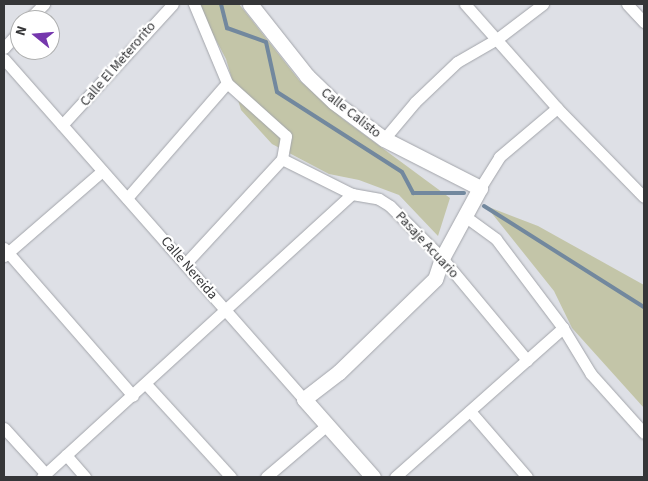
<!DOCTYPE html>
<style>
body{margin:0}
#map{position:relative;width:648px;height:481px;overflow:hidden;background:#dee0e6;font-family:"Source Sans 3",sans-serif}
div>[style]{position:absolute}
.green>*{inset:0;background:#c3c5a8}
.stream>*{height:4px;margin:-2px;padding:0 2px;transform-origin:2px;border-radius:2px;background:#72889e}
.roads{filter:drop-shadow(0 0 1px #a2a4aa) drop-shadow(0 0 1px #a2a4aa)}
.minor>*{height:11px;margin:-5.5px;padding:0 5.5px;transform-origin:5.5px;border-radius:5.5px;background:#fff}
.tertiary>*{height:15px;margin:-7.5px;padding:0 7.5px;transform-origin:7.5px;border-radius:7.5px;background:#fff}
span{translate:-50% -50%;white-space:nowrap;text-align:center;line-height:1.15;-webkit-text-stroke:4.5px #fff;paint-order:stroke}
.street-label{font-size:14px;color:#353638}
.frame{position:absolute;inset:0;border:5px solid #353638;pointer-events:none}
.north{position:absolute;left:10px;top:10px;width:50px;height:50px;box-sizing:border-box;background:#fff;border:1px solid #aeafaf;border-radius:50%;rotate:287deg;font-size:14px;font-weight:700;line-height:20px;text-align:center;color:#353638}
.north::after{content:'';display:block;margin:auto;width:18px;height:22px;background:#7537ad;clip-path:polygon(50% 0,100% 100%,50% 72%,0 100%)}
</style>
<div id="map">
<div class="green">
<div style="clip-path:polygon(197px 4px,239px 4px,299px 80px,343px 119px,450px 198px,438px 236px,399px 195px,359px 180px,329px 174px,272px 144px,241px 110px,226px 59px)"></div>
<div style="clip-path:polygon(486px 206px,538px 226px,644px 285px,644px 408px,572px 328px,554px 291px)"></div>
</div>
<div class="stream">
<div style="left:221px;top:4px;width:25px;rotate:76deg"></div>
<div style="left:227px;top:28px;width:41px;rotate:19.7deg"></div>
<div style="left:266px;top:42px;width:51px;rotate:77.6deg"></div>
<div style="left:277px;top:92px;width:148px;rotate:32.6deg"></div>
<div style="left:402px;top:172px;width:24px;rotate:62deg"></div>
<div style="left:413px;top:193px;width:51px"></div>
<div style="left:484px;top:206px;width:189px;rotate:32.3deg"></div>
</div>
<div class="roads">
<div class="minor">
<div style="left:194px;top:4px;width:86px;rotate:67.3deg"></div>
<div style="left:227px;top:83px;width:79px;rotate:41.9deg"></div>
<div style="left:286px;top:136px;width:23px;rotate:100deg"></div>
<div style="left:465px;top:4px;width:139px;rotate:48.5deg"></div>
<div style="left:557px;top:108px;width:124px;rotate:45.7deg"></div>
<div style="left:627px;top:4px;width:25px;rotate:47deg"></div>
<div style="left:28px;top:20px;width:23px;rotate:-45deg"></div>
<div style="left:4px;top:48px;width:24px;rotate:-48deg"></div>
<div style="left:4px;top:59px;width:453px;rotate:48.6deg"></div>
<div style="left:62px;top:125px;width:164px;rotate:-47.5deg"></div>
<div style="left:384px;top:139px;width:48px;rotate:-50deg"></div>
<div style="left:415px;top:102px;width:58px;rotate:-43.6deg"></div>
<div style="left:457px;top:62px;width:46px;rotate:-29.9deg"></div>
<div style="left:497px;top:39px;width:58px;rotate:-37.3deg"></div>
<div style="left:282px;top:159px;width:78px;rotate:26.6deg"></div>
<div style="left:352px;top:194px;width:27px;rotate:10deg"></div>
<div style="left:379px;top:199px;width:13px;rotate:32deg"></div>
<div style="left:390px;top:206px;width:74px;rotate:45deg"></div>
<div style="left:442px;top:258px;width:133px;rotate:50.2deg"></div>
<div style="left:480px;top:188px;width:36px;rotate:-58deg"></div>
<div style="left:499px;top:157px;width:76px;rotate:-40.2deg"></div>
<div style="left:127px;top:198px;width:152px;rotate:-49deg"></div>
<div style="left:466px;top:217px;width:37px;rotate:36deg"></div>
<div style="left:496px;top:239px;width:111px;rotate:53deg"></div>
<div style="left:563px;top:328px;width:54px;rotate:58.7deg"></div>
<div style="left:591px;top:374px;width:79px;rotate:48.1deg"></div>
<div style="left:4px;top:248px;width:196px;rotate:48.9deg"></div>
<div style="left:4px;top:256px;width:130px;rotate:-40.9deg"></div>
<div style="left:185px;top:264px;width:143px;rotate:-47.3deg"></div>
<div style="left:146px;top:384px;width:126px;rotate:47.6deg"></div>
<div style="left:470px;top:411px;width:87px;rotate:49.2deg"></div>
<div style="left:4px;top:428px;width:61px;rotate:47.7deg"></div>
<div style="left:66px;top:455px;width:29px;rotate:49deg"></div>
<div style="left:42px;top:477px;width:420px;rotate:-42.4deg"></div>
<div style="left:266px;top:477px;width:80px;rotate:-40.4deg"></div>
<div style="left:395px;top:477px;width:225px;rotate:-41.6deg"></div>
</div>
<div class="tertiary">
<div style="left:250px;top:4px;width:92px;rotate:51.6deg"></div>
<div style="left:307px;top:76px;width:37px;rotate:44deg"></div>
<div style="left:334px;top:102px;width:62px;rotate:36.5deg"></div>
<div style="left:384px;top:139px;width:108px;rotate:27deg"></div>
<div style="left:480px;top:188px;width:80px;rotate:118.5deg"></div>
<div style="left:442px;top:258px;width:22px;rotate:108deg"></div>
<div style="left:435px;top:279px;width:134px;rotate:135.9deg"></div>
<div style="left:339px;top:372px;width:44px;rotate:142.4deg"></div>
<div style="left:304px;top:399px;width:104px;rotate:48.5deg"></div>
</div>
</div>
<div class="street-label">
<span style="left:118px;top:64px;rotate:-49deg">Calle El Meterorito</span>
<span style="left:351px;top:113px;rotate:38deg">Calle Calisto</span>
<span style="left:427px;top:245px;rotate:47deg">Pasaje Acuario</span>
<span style="left:189px;top:268px;rotate:49deg">Calle Nereida</span>
</div>
<div class="frame"></div>
<div class="north">N</div>
</div>
